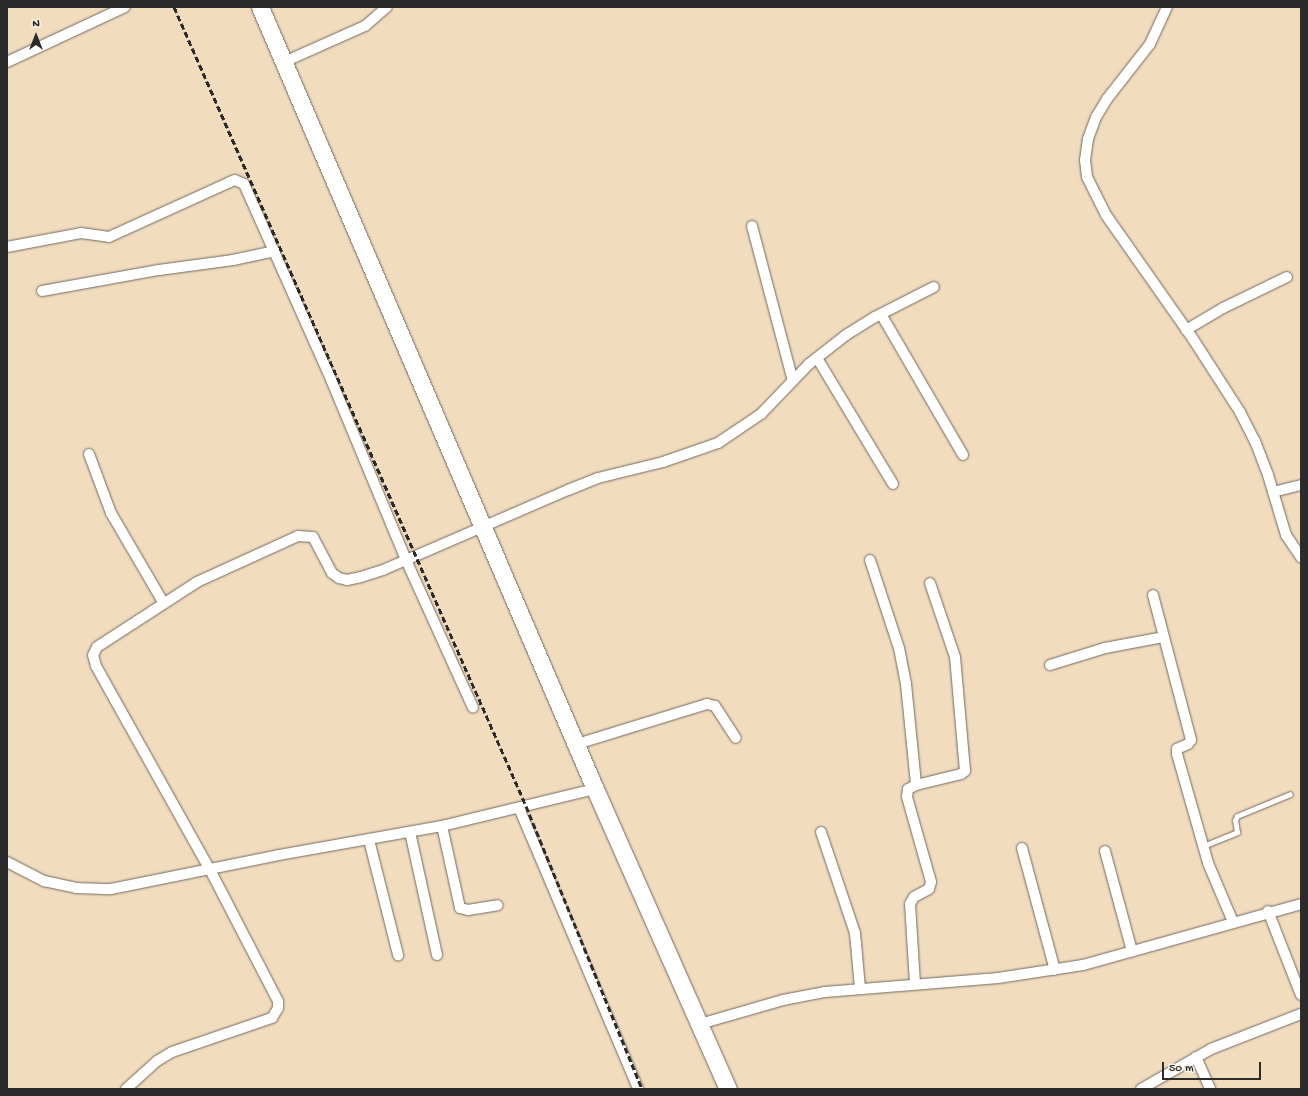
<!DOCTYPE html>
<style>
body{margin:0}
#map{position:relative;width:1308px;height:1096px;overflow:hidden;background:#f2dcbe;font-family:"Gochi Hand",sans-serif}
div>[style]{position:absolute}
.roads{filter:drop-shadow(0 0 1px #71695e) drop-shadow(0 0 1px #71695e)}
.service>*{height:5px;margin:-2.5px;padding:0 2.5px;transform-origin:2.5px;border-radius:2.5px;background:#fff}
.minor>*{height:10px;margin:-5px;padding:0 5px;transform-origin:5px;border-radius:5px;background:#fff}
.trunk>*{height:17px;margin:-8.5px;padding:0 8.5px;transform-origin:8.5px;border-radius:8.5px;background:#fff}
.rail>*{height:3px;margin-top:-1.5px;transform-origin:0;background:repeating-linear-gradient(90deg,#2b2b2b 0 6px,transparent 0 9px)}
span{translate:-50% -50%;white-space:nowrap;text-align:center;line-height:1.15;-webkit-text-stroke:3px #f7f3e8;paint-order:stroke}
.frame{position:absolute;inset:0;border:8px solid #2b2b2b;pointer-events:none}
.north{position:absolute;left:16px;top:16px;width:40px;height:40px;-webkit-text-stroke:3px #f7f3e8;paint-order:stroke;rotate:0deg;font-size:11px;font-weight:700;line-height:16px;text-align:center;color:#2b2b2b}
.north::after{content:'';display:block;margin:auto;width:14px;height:18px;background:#2b2b2b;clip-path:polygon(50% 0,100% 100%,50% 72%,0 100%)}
.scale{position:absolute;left:1162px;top:1062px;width:99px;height:18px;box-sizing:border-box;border:2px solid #2b2b2b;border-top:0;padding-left:5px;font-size:12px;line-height:14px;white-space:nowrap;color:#2b2b2b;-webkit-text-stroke:3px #f7f3e8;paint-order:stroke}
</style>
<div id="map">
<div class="roads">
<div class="service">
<div style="left:1203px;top:846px;width:37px;rotate:-22deg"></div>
<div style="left:1237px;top:832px;width:12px;rotate:-99deg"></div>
<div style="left:1235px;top:820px;width:4px;rotate:-63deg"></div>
<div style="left:1237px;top:816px;width:57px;rotate:-22.5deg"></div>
</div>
<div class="minor">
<div style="left:1167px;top:7px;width:41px;rotate:114.7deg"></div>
<div style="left:1150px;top:44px;width:70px;rotate:128deg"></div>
<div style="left:1107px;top:99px;width:21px;rotate:121deg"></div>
<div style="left:1096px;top:117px;width:23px;rotate:110deg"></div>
<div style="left:1088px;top:139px;width:21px;rotate:98deg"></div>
<div style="left:1085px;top:160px;width:17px;rotate:83deg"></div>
<div style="left:1087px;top:177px;width:42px;rotate:63.4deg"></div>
<div style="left:1106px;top:215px;width:151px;rotate:54.9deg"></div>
<div style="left:1193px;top:339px;width:87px;rotate:57.2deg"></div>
<div style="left:1240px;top:412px;width:33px;rotate:63deg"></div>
<div style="left:1255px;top:441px;width:36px;rotate:69deg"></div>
<div style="left:1268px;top:475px;width:63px;rotate:73.3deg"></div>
<div style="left:1286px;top:535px;width:27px;rotate:56deg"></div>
<div style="left:7px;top:62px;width:130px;rotate:-25deg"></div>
<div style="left:284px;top:62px;width:89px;rotate:-24deg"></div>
<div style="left:365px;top:26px;width:29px;rotate:-41deg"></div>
<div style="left:752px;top:226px;width:160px;rotate:75.2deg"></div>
<div style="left:7px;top:247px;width:75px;rotate:-10.7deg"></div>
<div style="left:81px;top:233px;width:28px;rotate:8deg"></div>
<div style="left:109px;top:237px;width:133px;rotate:-24.4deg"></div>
<div style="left:230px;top:182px;width:5px;rotate:-22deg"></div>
<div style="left:235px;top:180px;width:10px;rotate:24deg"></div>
<div style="left:244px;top:184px;width:217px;rotate:66deg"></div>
<div style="left:332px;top:382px;width:193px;rotate:67.4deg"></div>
<div style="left:406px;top:560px;width:162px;rotate:65.6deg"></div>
<div style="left:42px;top:291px;width:119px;rotate:-10.2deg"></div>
<div style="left:159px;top:270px;width:75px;rotate:-7.7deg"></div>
<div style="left:233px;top:260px;width:43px;rotate:-12.1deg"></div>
<div style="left:881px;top:314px;width:163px;rotate:59.8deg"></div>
<div style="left:1186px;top:330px;width:43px;rotate:-30.7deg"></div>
<div style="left:1223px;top:308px;width:71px;rotate:-25.8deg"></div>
<div style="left:817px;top:358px;width:147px;rotate:58.9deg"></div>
<div style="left:89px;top:454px;width:63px;rotate:69.6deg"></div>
<div style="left:111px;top:513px;width:103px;rotate:59.7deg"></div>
<div style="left:1273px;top:492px;width:29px;rotate:-14deg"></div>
<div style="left:870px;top:560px;width:93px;rotate:71.8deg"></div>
<div style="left:899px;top:648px;width:37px;rotate:79deg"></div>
<div style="left:906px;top:684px;width:101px;rotate:84.3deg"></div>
<div style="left:916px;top:785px;width:9px;rotate:153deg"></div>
<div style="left:908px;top:789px;width:8px;rotate:97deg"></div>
<div style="left:907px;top:797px;width:88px;rotate:74.2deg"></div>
<div style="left:931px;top:882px;width:7px;rotate:106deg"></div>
<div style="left:929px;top:889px;width:17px;rotate:152deg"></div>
<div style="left:914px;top:897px;width:8px;rotate:120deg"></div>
<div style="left:910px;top:904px;width:80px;rotate:86.4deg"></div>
<div style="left:1153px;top:595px;width:150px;rotate:75.3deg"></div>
<div style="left:1191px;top:740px;width:5px;rotate:127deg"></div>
<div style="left:1188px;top:744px;width:12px;rotate:156deg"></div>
<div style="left:1177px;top:749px;width:5px;rotate:90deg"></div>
<div style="left:1177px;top:754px;width:113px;rotate:74.1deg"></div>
<div style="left:1208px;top:863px;width:64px;rotate:67deg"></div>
<div style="left:1050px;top:665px;width:58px;rotate:-17.2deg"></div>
<div style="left:1105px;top:648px;width:59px;rotate:-10.7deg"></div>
<div style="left:577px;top:744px;width:136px;rotate:-17.1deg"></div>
<div style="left:707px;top:704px;width:8px;rotate:14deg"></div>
<div style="left:715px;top:706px;width:38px;rotate:57deg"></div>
<div style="left:916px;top:785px;width:46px;rotate:-13.7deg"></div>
<div style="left:961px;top:774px;width:5px;rotate:-37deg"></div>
<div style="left:965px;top:771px;width:114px;rotate:-95deg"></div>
<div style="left:955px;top:657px;width:78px;rotate:-108.7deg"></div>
<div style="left:519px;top:808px;width:305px;rotate:67deg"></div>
<div style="left:442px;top:826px;width:84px;rotate:77.6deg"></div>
<div style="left:460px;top:908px;width:8px;rotate:14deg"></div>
<div style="left:468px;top:910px;width:30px;rotate:-9deg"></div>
<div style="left:410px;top:832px;width:126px;rotate:77.6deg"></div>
<div style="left:821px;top:832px;width:107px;rotate:71.4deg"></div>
<div style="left:855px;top:933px;width:55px;rotate:84.8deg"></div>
<div style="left:369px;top:840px;width:119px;rotate:75.8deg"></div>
<div style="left:1022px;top:848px;width:126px;rotate:74.9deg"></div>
<div style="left:1105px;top:851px;width:104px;rotate:74.9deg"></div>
<div style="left:7px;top:862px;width:42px;rotate:27.2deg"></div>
<div style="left:44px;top:881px;width:33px;rotate:12deg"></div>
<div style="left:76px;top:888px;width:35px;rotate:2deg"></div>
<div style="left:111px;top:889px;width:171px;rotate:-11.4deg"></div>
<div style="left:279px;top:855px;width:166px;rotate:-10.1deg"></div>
<div style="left:442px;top:826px;width:157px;rotate:-13.6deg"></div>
<div style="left:1268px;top:911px;width:90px;rotate:68.6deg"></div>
<div style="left:700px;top:1024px;width:86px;rotate:-16.1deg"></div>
<div style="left:783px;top:1000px;width:43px;rotate:-10.8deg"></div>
<div style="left:825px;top:992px;width:174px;rotate:-4.6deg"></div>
<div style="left:998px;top:978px;width:86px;rotate:-8.7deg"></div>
<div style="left:1083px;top:965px;width:226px;rotate:-15.6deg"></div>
<div style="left:1196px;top:1057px;width:35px;rotate:66deg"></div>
<div style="left:126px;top:1089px;width:42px;rotate:-42.1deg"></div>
<div style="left:157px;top:1061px;width:17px;rotate:-31deg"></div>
<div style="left:172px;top:1052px;width:106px;rotate:-18.8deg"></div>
<div style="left:272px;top:1018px;width:12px;rotate:-59deg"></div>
<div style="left:278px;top:1008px;width:7px;rotate:-90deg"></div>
<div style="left:278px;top:1001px;width:148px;rotate:-117.4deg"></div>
<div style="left:210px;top:870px;width:234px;rotate:-119.2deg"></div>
<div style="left:96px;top:666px;width:11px;rotate:-105deg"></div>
<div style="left:93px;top:655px;width:9px;rotate:-63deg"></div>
<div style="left:97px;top:647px;width:119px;rotate:-33deg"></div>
<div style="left:197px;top:582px;width:111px;rotate:-24.5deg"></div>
<div style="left:298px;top:536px;width:15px;rotate:4deg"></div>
<div style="left:313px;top:537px;width:41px;rotate:62.2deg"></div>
<div style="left:332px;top:573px;width:9px;rotate:36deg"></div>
<div style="left:339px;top:578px;width:8px;rotate:14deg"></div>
<div style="left:347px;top:580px;width:14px;rotate:-12deg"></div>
<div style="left:361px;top:577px;width:23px;rotate:-18deg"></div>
<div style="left:383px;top:570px;width:202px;rotate:-23.4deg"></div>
<div style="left:568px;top:490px;width:32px;rotate:-22deg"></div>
<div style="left:598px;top:478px;width:67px;rotate:-13.8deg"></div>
<div style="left:663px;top:462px;width:58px;rotate:-19.1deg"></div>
<div style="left:718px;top:443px;width:52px;rotate:-34deg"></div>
<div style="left:761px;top:414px;width:69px;rotate:-46.2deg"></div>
<div style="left:809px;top:364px;width:47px;rotate:-38.1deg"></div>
<div style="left:846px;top:335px;width:34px;rotate:-32deg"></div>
<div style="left:875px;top:317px;width:66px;rotate:-27deg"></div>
<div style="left:1141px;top:1089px;width:81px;rotate:-29.7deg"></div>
<div style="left:1211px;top:1049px;width:97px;rotate:-21.3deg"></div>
</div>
<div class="trunk">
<div style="left:260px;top:7px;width:851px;rotate:66.81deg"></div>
<div style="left:595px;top:789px;width:328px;rotate:66.1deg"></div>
</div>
</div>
<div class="rail">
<div style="left:174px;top:7px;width:873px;rotate:66.22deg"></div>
<div style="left:526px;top:806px;width:306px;rotate:67.7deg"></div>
</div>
<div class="frame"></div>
<div class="north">N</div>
<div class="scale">50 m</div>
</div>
